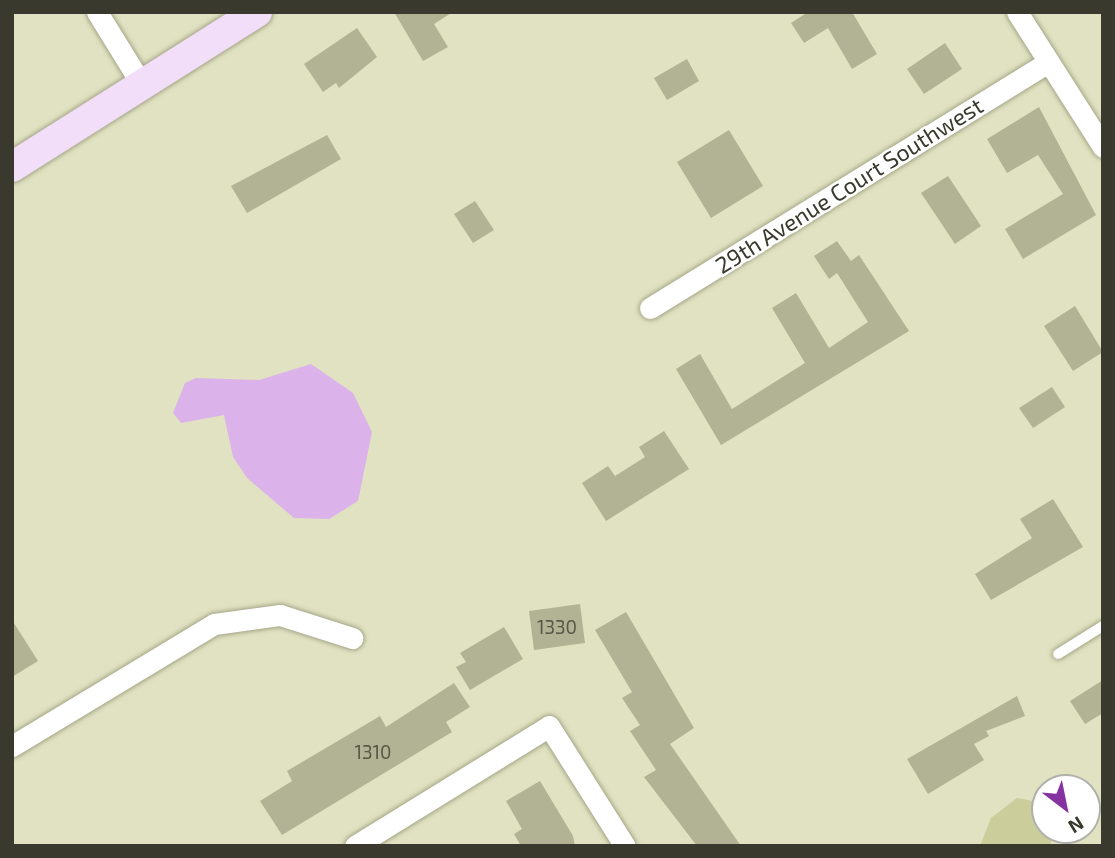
<!DOCTYPE html>
<style>
body{margin:0}
#map{position:relative;width:1115px;height:858px;overflow:hidden;background:#e0e2c1;font-family:"Exo 2",sans-serif}
div>[style]{position:absolute}
.green>*{inset:0;background:#cbcd9b}
.water>*{inset:0;background:#dbb3ea}
.building>*{inset:0;background:#b2b394}
.roads{filter:drop-shadow(0 0 2px #a5a688) drop-shadow(0 0 2px #a5a688)}
.lane>*{height:10px;margin:-5px;padding:0 5px;transform-origin:5px;border-radius:5px;background:#fff}
.street>*{height:21px;margin:-10.5px;padding:0 10.5px;transform-origin:10.5px;border-radius:10.5px;background:#fff}
.secondary>*{height:30px;margin:-15px;padding:0 15px;transform-origin:15px;border-radius:15px;background:#f3defa}
span{translate:-50% -50%;white-space:nowrap;text-align:center;line-height:1.15;-webkit-text-stroke:5px #fff;paint-order:stroke}
.number-label{font-size:19px;color:#575847}
.number-label span{-webkit-text-stroke-width:0}
.street-label{font-size:23px;color:#39392d}
.frame{position:absolute;inset:0;border:14px solid #39392d;pointer-events:none}
.north{position:absolute;left:1031px;top:774px;width:70px;height:70px;box-sizing:border-box;background:#fff;border:2px solid #b0b0ab;border-radius:50%;rotate:148deg;font-size:19px;font-weight:700;line-height:28px;text-align:center;color:#39392d}
.north::after{content:'';display:block;margin:auto;width:24px;height:32px;background:#8633a1;clip-path:polygon(50% 0,100% 100%,50% 72%,0 100%)}
</style>
<div id="map">
<div class="green">
<div style="clip-path:polygon(1017px 798px,1038px 802px,1045px 811px,1045px 830px,1053px 830px,1050px 846px,980px 846px,991px 818px)"></div>
</div>
<div class="water">
<div style="clip-path:polygon(311px 364px,353px 393px,372px 432px,358px 501px,329px 519px,294px 518px,247px 478px,233px 457px,224px 415px,181px 423px,173px 413px,185px 383px,196px 378px,259px 380px)"></div>
</div>
<div class="building">
<div style="clip-path:polygon(394px 12px,453px 12px,434px 24px,448px 47px,423px 61px)"></div>
<div style="clip-path:polygon(808px 12px,852px 12px,877px 54px,852px 69px,828px 28px,804px 43px,791px 23px)"></div>
<div style="clip-path:polygon(357px 28px,377px 57px,339px 88px,336px 83px,323px 92px,304px 64px)"></div>
<div style="clip-path:polygon(945px 43px,962px 69px,924px 94px,907px 69px)"></div>
<div style="clip-path:polygon(687px 59px,699px 81px,667px 100px,654px 78px)"></div>
<div style="clip-path:polygon(1039px 107px,1096px 215px,1023px 259px,1005px 229px,1063px 194px,1038px 155px,1007px 173px,987px 139px)"></div>
<div style="clip-path:polygon(729px 130px,763px 186px,711px 218px,677px 162px)"></div>
<div style="clip-path:polygon(327px 135px,341px 159px,247px 213px,231px 186px)"></div>
<div style="clip-path:polygon(948px 176px,981px 226px,955px 244px,921px 193px)"></div>
<div style="clip-path:polygon(475px 201px,494px 230px,473px 243px,454px 214px)"></div>
<div style="clip-path:polygon(837px 241px,851px 261px,859px 255px,909px 331px,721px 445px,676px 369px,700px 354px,732px 409px,805px 363px,772px 308px,796px 293px,829px 348px,868px 322px,837px 273px,829px 279px,814px 256px)"></div>
<div style="clip-path:polygon(1075px 306px,1103px 352px,1073px 371px,1044px 326px)"></div>
<div style="clip-path:polygon(1052px 387px,1065px 407px,1033px 428px,1019px 408px)"></div>
<div style="clip-path:polygon(664px 431px,689px 469px,606px 521px,582px 483px,608px 466px,615px 476px,645px 457px,639px 447px)"></div>
<div style="clip-path:polygon(1053px 499px,1083px 547px,991px 600px,975px 574px,1032px 538px,1020px 519px)"></div>
<div style="clip-path:polygon(580px 604px,585px 643px,534px 650px,529px 611px)"></div>
<div style="clip-path:polygon(626px 612px,694px 728px,670px 744px,741px 846px,697px 846px,644px 777px,656px 770px,630px 731px,640px 725px,622px 698px,632px 692px,595px 630px)"></div>
<div style="clip-path:polygon(12px 620px,38px 661px,12px 677px)"></div>
<div style="clip-path:polygon(504px 627px,523px 659px,470px 690px,456px 667px,466px 662px,460px 653px)"></div>
<div style="clip-path:polygon(1103px 680px,1103px 713px,1085px 724px,1070px 701px)"></div>
<div style="clip-path:polygon(454px 683px,470px 707px,446px 722px,452px 732px,282px 835px,260px 801px,292px 781px,287px 771px,380px 716px,386px 727px)"></div>
<div style="clip-path:polygon(1017px 696px,1025px 716px,986px 731px,989px 736px,974px 744px,984px 760px,928px 794px,907px 759px)"></div>
<div style="clip-path:polygon(540px 781px,573px 836px,575px 846px,521px 846px,514px 834px,522px 829px,506px 801px)"></div>
</div>
<div class="roads">
<div class="lane">
<div style="left:1058px;top:654px;width:53px;rotate:-31.9deg"></div>
</div>
<div class="street">
<div style="left:97px;top:12px;width:86px;rotate:58.3deg"></div>
<div style="left:1017px;top:12px;width:160px;rotate:57.5deg"></div>
<div style="left:650px;top:308px;width:468px;rotate:-31.7deg"></div>
<div style="left:12px;top:746px;width:236px;rotate:-31.1deg"></div>
<div style="left:214px;top:624px;width:67px;rotate:-7.8deg"></div>
<div style="left:280px;top:615px;width:76px;rotate:17.7deg"></div>
<div style="left:355px;top:846px;width:228px;rotate:-31.7deg"></div>
<div style="left:549px;top:726px;width:142px;rotate:57.7deg"></div>
</div>
<div class="secondary">
<div style="left:12px;top:167px;width:290px;rotate:-32.3deg"></div>
</div>
</div>
<div class="number-label">
<span style="left:557px;top:627px">1330</span>
<span style="left:373px;top:752px">1310</span>
</div>
<div class="street-label">
<span style="left:849px;top:185px;rotate:-32deg">29th Avenue Court Southwest</span>
</div>
<div class="frame"></div>
<div class="north">N</div>
</div>
